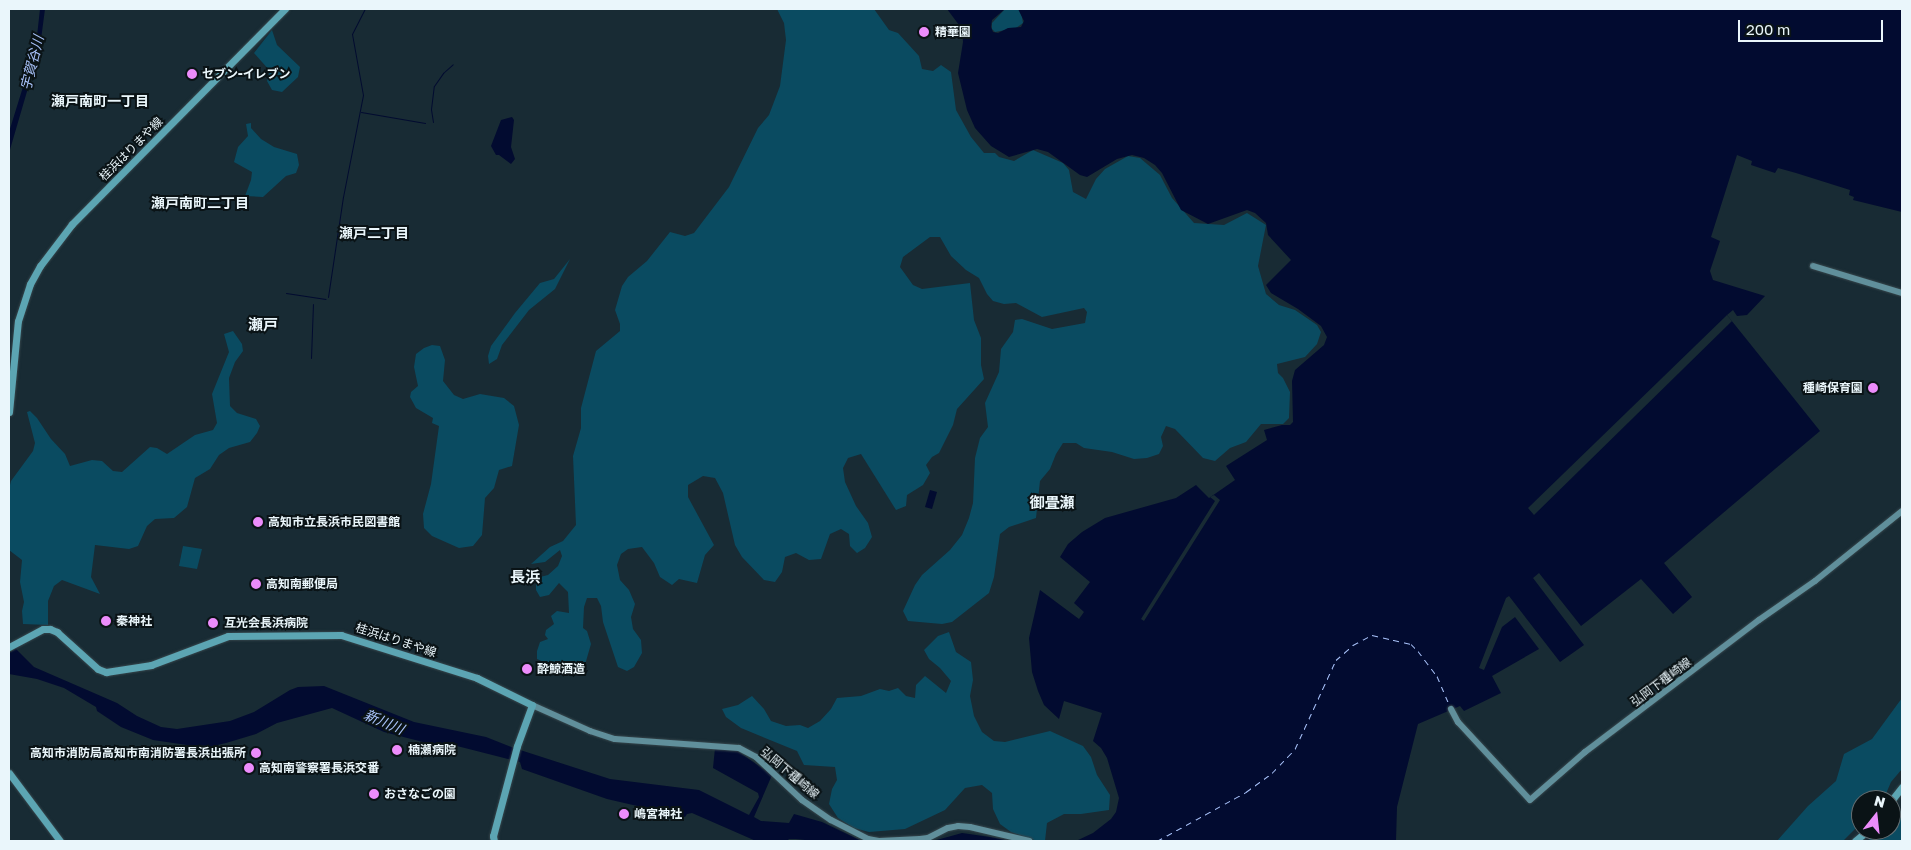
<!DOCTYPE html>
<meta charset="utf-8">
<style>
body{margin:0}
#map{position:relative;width:1911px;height:850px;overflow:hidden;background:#182b34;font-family:"Golos Text","Noto Sans JP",sans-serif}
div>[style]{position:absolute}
.green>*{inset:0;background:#0a4b61}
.water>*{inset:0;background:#020b30}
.pier>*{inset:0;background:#182b34}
.stream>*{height:1px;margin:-0.5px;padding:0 0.5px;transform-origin:0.5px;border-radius:0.5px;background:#020b30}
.ferry>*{height:1px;margin-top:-0.5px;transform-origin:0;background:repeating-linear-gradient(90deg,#a9c3fb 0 6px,transparent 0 11px)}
.roads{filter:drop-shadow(0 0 1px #36464c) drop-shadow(0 0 1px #36464c)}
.secondary>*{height:6px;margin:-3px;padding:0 3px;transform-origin:3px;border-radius:3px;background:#608f9b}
.primary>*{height:7px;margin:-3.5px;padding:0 3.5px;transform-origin:3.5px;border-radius:3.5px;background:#5ca5b3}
.dots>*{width:14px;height:14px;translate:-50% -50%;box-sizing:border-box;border:2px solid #0a1316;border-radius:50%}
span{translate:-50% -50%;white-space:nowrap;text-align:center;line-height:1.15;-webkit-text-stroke:4px #0a1316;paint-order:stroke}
.poi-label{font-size:12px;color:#eaf6fb;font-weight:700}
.left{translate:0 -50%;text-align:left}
.right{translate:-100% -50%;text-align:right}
.street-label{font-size:12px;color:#eaf6fb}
.water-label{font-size:14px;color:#a9c3fb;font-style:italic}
.neighbourhood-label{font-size:14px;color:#eaf6fb;font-weight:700}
.quarter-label{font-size:15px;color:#eaf6fb;font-weight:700}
.frame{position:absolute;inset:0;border:10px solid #eaf6fb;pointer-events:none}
.north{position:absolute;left:1851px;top:790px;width:50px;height:50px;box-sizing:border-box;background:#0a1316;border:1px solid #646e72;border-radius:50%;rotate:16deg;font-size:14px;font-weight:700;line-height:20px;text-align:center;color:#eaf6fb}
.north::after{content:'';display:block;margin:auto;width:18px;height:22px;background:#ec8cfb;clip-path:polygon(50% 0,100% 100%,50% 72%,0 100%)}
.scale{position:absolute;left:1738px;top:20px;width:145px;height:22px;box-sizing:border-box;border:2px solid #eaf6fb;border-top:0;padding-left:6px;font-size:15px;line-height:18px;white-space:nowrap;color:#eaf6fb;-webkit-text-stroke:4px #0a1316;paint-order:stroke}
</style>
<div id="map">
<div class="green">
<div style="clip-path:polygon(777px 9px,874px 9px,889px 30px,898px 33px,919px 56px,922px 69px,933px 71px,941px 65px,951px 72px,956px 110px,971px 137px,984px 153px,995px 153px,999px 157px,1014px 161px,1033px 150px,1063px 163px,1069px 170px,1073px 192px,1086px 199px,1096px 179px,1105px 169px,1128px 156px,1140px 158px,1160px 175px,1172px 198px,1194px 223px,1224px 225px,1247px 213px,1266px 225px,1258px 266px,1266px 294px,1279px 305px,1295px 310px,1317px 325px,1321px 332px,1317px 344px,1305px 357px,1277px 364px,1278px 373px,1283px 378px,1290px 392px,1289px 418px,1283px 424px,1261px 424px,1246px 442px,1230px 448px,1215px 461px,1203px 458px,1175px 429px,1166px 426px,1161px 437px,1163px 446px,1159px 454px,1147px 458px,1134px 459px,1112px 452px,1084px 448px,1076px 443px,1063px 443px,1056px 454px,1050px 469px,1040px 481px,1036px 518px,1009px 527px,1000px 534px,994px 577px,989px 593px,952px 622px,942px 624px,908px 621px,903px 611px,915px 585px,922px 575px,950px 550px,962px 535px,969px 518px,973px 503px,975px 458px,980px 438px,988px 427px,985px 403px,999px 372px,1001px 349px,1013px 332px,1015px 320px,1022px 319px,1052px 329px,1085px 323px,1087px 312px,1084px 308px,1042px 317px,1016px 303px,1004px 304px,993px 301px,987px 294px,979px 278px,966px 270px,951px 256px,940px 237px,930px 237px,903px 257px,900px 267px,913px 285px,922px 289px,970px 283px,974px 320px,981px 338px,981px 365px,984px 379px,957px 409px,953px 425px,939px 453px,932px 457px,926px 465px,930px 473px,923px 485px,907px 495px,906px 506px,896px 510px,861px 454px,848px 458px,843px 468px,845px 482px,856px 506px,868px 523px,872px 537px,865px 548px,857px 553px,850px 546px,849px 534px,841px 529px,830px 534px,821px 559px,809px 560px,796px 553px,785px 557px,782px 572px,775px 582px,764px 580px,742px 557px,735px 545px,723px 493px,715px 478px,703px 476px,688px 485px,688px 497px,714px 545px,705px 555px,697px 583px,679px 579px,672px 585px,660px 577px,654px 563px,642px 547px,628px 549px,621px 554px,617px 565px,620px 580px,629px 590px,635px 604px,631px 617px,633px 629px,641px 640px,642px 653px,634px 667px,627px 671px,618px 667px,603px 622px,601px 606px,597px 598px,587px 598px,584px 607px,583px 628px,587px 631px,591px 644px,582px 675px,574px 675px,537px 659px,537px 651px,540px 642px,548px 639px,545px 635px,546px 630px,554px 624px,551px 616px,557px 611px,569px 613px,568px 592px,559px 583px,549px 595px,540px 597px,536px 590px,536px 578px,548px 575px,558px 566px,562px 556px,560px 550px,545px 562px,531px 564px,550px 547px,563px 541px,576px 525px,573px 456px,581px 428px,581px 408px,596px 351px,620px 331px,620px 324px,615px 310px,622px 286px,628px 277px,647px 261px,670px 232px,685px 236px,694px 233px,729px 187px,758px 128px,769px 115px,780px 86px,786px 40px,784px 23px)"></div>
<div style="clip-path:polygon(1005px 9px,1018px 9px,1021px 12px,1023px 23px,1016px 28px,995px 32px,992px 29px,992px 23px)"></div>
<div style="clip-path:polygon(272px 30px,277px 45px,300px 67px,298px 77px,282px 92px,272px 90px,267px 81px,270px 71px,254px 53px)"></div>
<div style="clip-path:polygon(251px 123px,251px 128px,261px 139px,274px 147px,297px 154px,299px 165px,296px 173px,286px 176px,263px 197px,245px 196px,251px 180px,252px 172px,234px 162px,238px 147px,248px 136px,246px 124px)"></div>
<div style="clip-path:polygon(570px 259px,555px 289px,529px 310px,502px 345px,497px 359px,489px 364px,488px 356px,491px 346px,515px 313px,540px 283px,554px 279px)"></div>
<div style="clip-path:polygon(233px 331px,242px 344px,243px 351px,235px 362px,229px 378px,230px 406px,237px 413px,256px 419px,260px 426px,257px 433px,250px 442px,229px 448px,219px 455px,210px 469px,195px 478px,187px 507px,174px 518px,155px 519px,147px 526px,138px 546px,129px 549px,95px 545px,91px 577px,100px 594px,62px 580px,54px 586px,48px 601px,48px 625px,23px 624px,22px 611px,24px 602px,20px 582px,22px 560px,9px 550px,9px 489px,11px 481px,33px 451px,35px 443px,27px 412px,30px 411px,37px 418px,51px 439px,65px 454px,70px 466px,92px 460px,102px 461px,113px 471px,122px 472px,150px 447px,157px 448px,167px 454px,195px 435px,213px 430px,217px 423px,212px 394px,229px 352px,224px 334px)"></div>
<div style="clip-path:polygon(432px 345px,440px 346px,445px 360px,443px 381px,454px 395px,463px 399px,480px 394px,504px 398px,514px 406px,519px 425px,512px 466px,499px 470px,494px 488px,485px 498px,482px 535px,473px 546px,459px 548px,432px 536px,424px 528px,423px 514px,431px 484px,439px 426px,432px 423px,433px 418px,416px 408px,410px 397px,411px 392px,418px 386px,414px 367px,416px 354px,424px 348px)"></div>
<div style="clip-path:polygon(183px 546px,202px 549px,197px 569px,179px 566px)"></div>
<div style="clip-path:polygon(949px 632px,956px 652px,971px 662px,973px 680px,970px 696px,974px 716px,982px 732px,994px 741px,1005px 742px,1050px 731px,1083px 746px,1091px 757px,1097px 775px,1110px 795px,1109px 810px,1081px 814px,1064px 814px,1047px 823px,1045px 841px,1037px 841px,1011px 832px,1000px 824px,993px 809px,992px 793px,982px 785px,965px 788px,945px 810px,905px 829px,869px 832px,854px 828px,838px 818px,829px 804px,832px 789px,837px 780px,835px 767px,804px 765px,797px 751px,741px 728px,726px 717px,722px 709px,738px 705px,752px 696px,764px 709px,771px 721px,786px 726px,800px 725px,808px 728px,820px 721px,831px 709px,837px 698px,861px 696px,880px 689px,889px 691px,898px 688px,906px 696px,915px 698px,916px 685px,925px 676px,946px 693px,951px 681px,940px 668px,929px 659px,924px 650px,938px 636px)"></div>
<div style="clip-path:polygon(1902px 698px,1902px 769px,1891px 782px,1885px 796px,1882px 800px,1861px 800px,1861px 823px,1843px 841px,1777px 841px,1808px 806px,1836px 781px,1844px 754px,1872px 739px)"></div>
<div style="clip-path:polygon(1902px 810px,1902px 841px,1868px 841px,1879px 830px,1891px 830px,1891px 819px)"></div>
</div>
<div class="water">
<div style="clip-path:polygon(40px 9px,45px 9px,40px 47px,9px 153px,9px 132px,36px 45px)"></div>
<div style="clip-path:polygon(947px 9px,1005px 9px,992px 20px,991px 27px,993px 32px,998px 33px,1008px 28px,1021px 27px,1024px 21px,1018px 9px,1902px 9px,1902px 212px,1853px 200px,1854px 197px,1849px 195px,1850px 190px,1796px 173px,1778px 168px,1775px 173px,1751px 165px,1752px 161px,1737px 155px,1711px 237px,1720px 241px,1710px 271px,1713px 280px,1765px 296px,1747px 315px,1737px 316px,1733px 310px,1727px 315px,1820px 431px,1664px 563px,1692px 597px,1673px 614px,1641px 579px,1581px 626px,1539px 573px,1533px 578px,1584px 645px,1560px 662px,1509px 596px,1506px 598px,1479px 668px,1484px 670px,1502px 627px,1515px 617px,1539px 649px,1492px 676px,1501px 693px,1464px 711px,1460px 706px,1418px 724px,1397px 807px,1396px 841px,1076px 841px,1093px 833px,1111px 819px,1116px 812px,1119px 798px,1107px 758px,1101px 748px,1093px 741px,1102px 713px,1064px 701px,1059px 719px,1044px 705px,1038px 691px,1032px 672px,1029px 638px,1040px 590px,1079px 619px,1084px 612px,1074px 603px,1090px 582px,1060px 557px,1068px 544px,1082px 532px,1105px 518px,1176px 498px,1196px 485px,1209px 498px,1235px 480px,1226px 466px,1267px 440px,1264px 430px,1282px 425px,1290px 425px,1293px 422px,1292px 381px,1295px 370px,1324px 345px,1327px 337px,1321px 326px,1298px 309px,1271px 293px,1266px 285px,1291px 260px,1268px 235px,1266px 223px,1255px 213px,1247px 210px,1208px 224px,1181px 210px,1162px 173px,1155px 165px,1144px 158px,1132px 155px,1117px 159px,1087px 177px,1080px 175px,1048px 152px,1037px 149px,1009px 157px,991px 146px,975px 128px,967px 110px,958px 73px,963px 42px,962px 29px)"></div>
<div style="clip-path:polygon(512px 117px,514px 120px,511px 147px,515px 159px,511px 164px,499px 155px,496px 155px,491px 146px,501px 120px)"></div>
<div style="clip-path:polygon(930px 490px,937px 492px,932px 509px,925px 507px)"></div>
<div style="clip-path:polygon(16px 649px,34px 667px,117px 703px,137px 716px,161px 727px,177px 729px,230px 721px,254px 712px,290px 690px,298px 687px,324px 686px,414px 722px,486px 737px,514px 748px,610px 779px,699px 790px,749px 815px,759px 797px,758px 793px,713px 768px,715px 748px,736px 750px,772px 775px,754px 817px,761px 821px,789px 823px,794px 814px,822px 822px,862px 841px,814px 841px,796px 839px,789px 839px,787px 841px,756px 841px,692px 813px,687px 814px,685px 817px,607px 799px,522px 769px,520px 762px,457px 746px,423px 742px,384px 732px,332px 708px,277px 723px,256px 734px,226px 743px,213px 746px,187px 745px,153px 740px,121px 727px,97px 711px,96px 707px,64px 688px,37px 679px,9px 674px,9px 653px)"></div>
<div style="clip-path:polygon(962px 833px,990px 837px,1011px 841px,933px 841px)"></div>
</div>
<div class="pier">
<div style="clip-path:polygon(1727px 315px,1732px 321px,1534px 515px,1528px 508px)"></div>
<div style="clip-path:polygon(1214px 495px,1220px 500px,1144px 621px,1141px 619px,1215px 501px,1210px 497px)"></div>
</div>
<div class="stream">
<div style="left:361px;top:112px;width:65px;rotate:9.8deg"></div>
<div style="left:433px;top:122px;width:13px;rotate:-99deg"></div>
<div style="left:431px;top:109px;width:23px;rotate:-83deg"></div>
<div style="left:434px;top:86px;width:16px;rotate:-55deg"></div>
<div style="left:443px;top:73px;width:13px;rotate:-42deg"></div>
<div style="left:286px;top:293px;width:40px;rotate:8.5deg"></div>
<div style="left:328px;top:297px;width:101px;rotate:-81.5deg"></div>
<div style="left:343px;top:197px;width:104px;rotate:-78.9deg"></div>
<div style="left:363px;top:95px;width:62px;rotate:-100.2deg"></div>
<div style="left:352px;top:34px;width:28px;rotate:-63deg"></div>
<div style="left:311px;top:358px;width:54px;rotate:-87.9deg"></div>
</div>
<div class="ferry">
<div style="left:1157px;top:841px;width:102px;rotate:-28.8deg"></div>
<div style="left:1246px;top:792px;width:32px;rotate:-36deg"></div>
<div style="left:1272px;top:773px;width:33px;rotate:-46deg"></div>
<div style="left:1295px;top:749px;width:98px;rotate:-65.3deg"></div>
<div style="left:1336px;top:660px;width:23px;rotate:-41deg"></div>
<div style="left:1353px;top:645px;width:21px;rotate:-28deg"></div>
<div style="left:1372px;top:635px;width:40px;rotate:13deg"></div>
<div style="left:1411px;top:644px;width:10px;rotate:45deg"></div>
<div style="left:1418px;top:651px;width:31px;rotate:53deg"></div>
<div style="left:1437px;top:676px;width:34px;rotate:67deg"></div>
</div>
<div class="roads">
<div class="secondary">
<div style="left:1813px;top:266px;width:93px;rotate:16.9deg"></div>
<div style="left:532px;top:705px;width:64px;rotate:24.1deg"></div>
<div style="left:590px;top:731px;width:26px;rotate:18deg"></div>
<div style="left:615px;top:739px;width:124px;rotate:4.2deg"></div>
<div style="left:739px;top:748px;width:19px;rotate:28deg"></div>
<div style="left:756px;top:757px;width:63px;rotate:43.1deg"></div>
<div style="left:802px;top:800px;width:35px;rotate:35deg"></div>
<div style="left:831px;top:820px;width:42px;rotate:27.2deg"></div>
<div style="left:868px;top:839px;width:11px;rotate:10deg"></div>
<div style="left:879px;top:841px;width:41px;rotate:-2.8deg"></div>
<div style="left:920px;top:839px;width:8px;rotate:-7deg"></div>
<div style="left:928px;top:838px;width:22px;rotate:-27deg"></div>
<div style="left:948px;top:828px;width:10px;rotate:-11deg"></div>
<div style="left:958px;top:826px;width:12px;rotate:5deg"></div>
<div style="left:970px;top:827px;width:61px;rotate:13.3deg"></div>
<div style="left:1451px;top:709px;width:15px;rotate:62deg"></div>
<div style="left:1458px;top:722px;width:106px;rotate:47.3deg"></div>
<div style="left:1530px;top:800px;width:73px;rotate:-41.1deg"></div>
<div style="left:1585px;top:752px;width:218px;rotate:-37.2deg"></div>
<div style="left:1759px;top:620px;width:68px;rotate:-34.9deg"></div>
<div style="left:1815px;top:581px;width:112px;rotate:-38.8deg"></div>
</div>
<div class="primary">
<div style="left:9px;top:412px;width:91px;rotate:-84.4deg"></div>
<div style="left:18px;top:321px;width:39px;rotate:-72deg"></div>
<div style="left:30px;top:284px;width:21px;rotate:-61deg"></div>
<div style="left:40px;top:266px;width:53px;rotate:-52.7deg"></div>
<div style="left:72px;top:224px;width:303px;rotate:-45.3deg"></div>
<div style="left:9px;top:647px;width:38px;rotate:-28deg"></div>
<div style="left:43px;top:629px;width:7px"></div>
<div style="left:50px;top:629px;width:8px;rotate:23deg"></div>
<div style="left:57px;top:632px;width:55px;rotate:42.1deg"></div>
<div style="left:98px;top:669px;width:9px;rotate:21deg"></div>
<div style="left:106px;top:672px;width:46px;rotate:-8.8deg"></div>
<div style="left:151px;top:665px;width:82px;rotate:-20.6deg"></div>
<div style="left:228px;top:636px;width:113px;rotate:-0.5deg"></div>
<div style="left:341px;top:635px;width:143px;rotate:17.5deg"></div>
<div style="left:477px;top:678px;width:61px;rotate:26.1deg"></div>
<div style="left:532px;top:705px;width:44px;rotate:110.1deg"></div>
<div style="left:517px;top:746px;width:93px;rotate:104.9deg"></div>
<div style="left:493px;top:836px;width:5px;rotate:79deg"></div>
<div style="left:9px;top:773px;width:85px;rotate:53.1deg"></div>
<div style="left:1891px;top:801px;width:18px;rotate:-52deg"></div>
<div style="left:1855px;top:841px;width:17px;rotate:-40deg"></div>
</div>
</div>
<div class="dots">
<div style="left:924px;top:32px;background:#ec8cfb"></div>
<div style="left:192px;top:74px;background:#ec8cfb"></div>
<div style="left:1873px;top:388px;background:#ec8cfb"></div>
<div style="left:258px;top:522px;background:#ec8cfb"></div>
<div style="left:256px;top:584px;background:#ec8cfb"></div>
<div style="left:106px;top:621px;background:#ec8cfb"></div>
<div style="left:213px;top:623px;background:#ec8cfb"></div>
<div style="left:527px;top:669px;background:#ec8cfb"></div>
<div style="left:397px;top:750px;background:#ec8cfb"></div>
<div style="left:256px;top:753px;background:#ec8cfb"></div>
<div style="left:249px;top:768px;background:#ec8cfb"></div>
<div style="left:374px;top:794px;background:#ec8cfb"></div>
<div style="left:624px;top:814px;background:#ec8cfb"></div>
</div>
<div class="poi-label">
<span class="left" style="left:935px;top:32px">精華園</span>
<span class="left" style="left:202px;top:74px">セブン-イレブン</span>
<span class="right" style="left:1863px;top:388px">種崎保育園</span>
<span class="left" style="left:268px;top:522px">高知市立長浜市民図書館</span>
<span class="left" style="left:266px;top:584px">高知南郵便局</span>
<span class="left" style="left:116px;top:621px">秦神社</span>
<span class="left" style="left:224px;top:623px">互光会長浜病院</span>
<span class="left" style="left:537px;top:669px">酔鯨酒造</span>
<span class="left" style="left:408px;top:750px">楠瀬病院</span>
<span class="right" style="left:246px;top:753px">高知市消防局高知市南消防署長浜出張所</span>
<span class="left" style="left:259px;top:768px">高知南警察署長浜交番</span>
<span class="left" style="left:384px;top:794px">おさなごの園</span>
<span class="left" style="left:634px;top:814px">嶋宮神社</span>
</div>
<div class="street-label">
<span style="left:131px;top:149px;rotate:-45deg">桂浜はりまや線</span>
<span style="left:396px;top:640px;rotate:18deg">桂浜はりまや線</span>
<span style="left:1661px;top:682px;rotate:-37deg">弘岡下種崎線</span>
<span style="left:790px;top:773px;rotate:40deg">弘岡下種崎線</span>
</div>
<div class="water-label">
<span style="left:32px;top:63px;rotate:-76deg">宇賀谷川</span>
<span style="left:384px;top:722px;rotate:23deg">新川川</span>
</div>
<div class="neighbourhood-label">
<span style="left:100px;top:101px">瀬戸南町一丁目</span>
<span style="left:200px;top:203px">瀬戸南町二丁目</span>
<span style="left:374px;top:233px">瀬戸二丁目</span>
</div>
<div class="quarter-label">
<span style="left:263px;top:325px">瀬戸</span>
<span style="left:1052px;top:503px">御畳瀬</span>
<span style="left:525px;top:577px">長浜</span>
</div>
<div class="frame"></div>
<div class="north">N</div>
<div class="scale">200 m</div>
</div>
